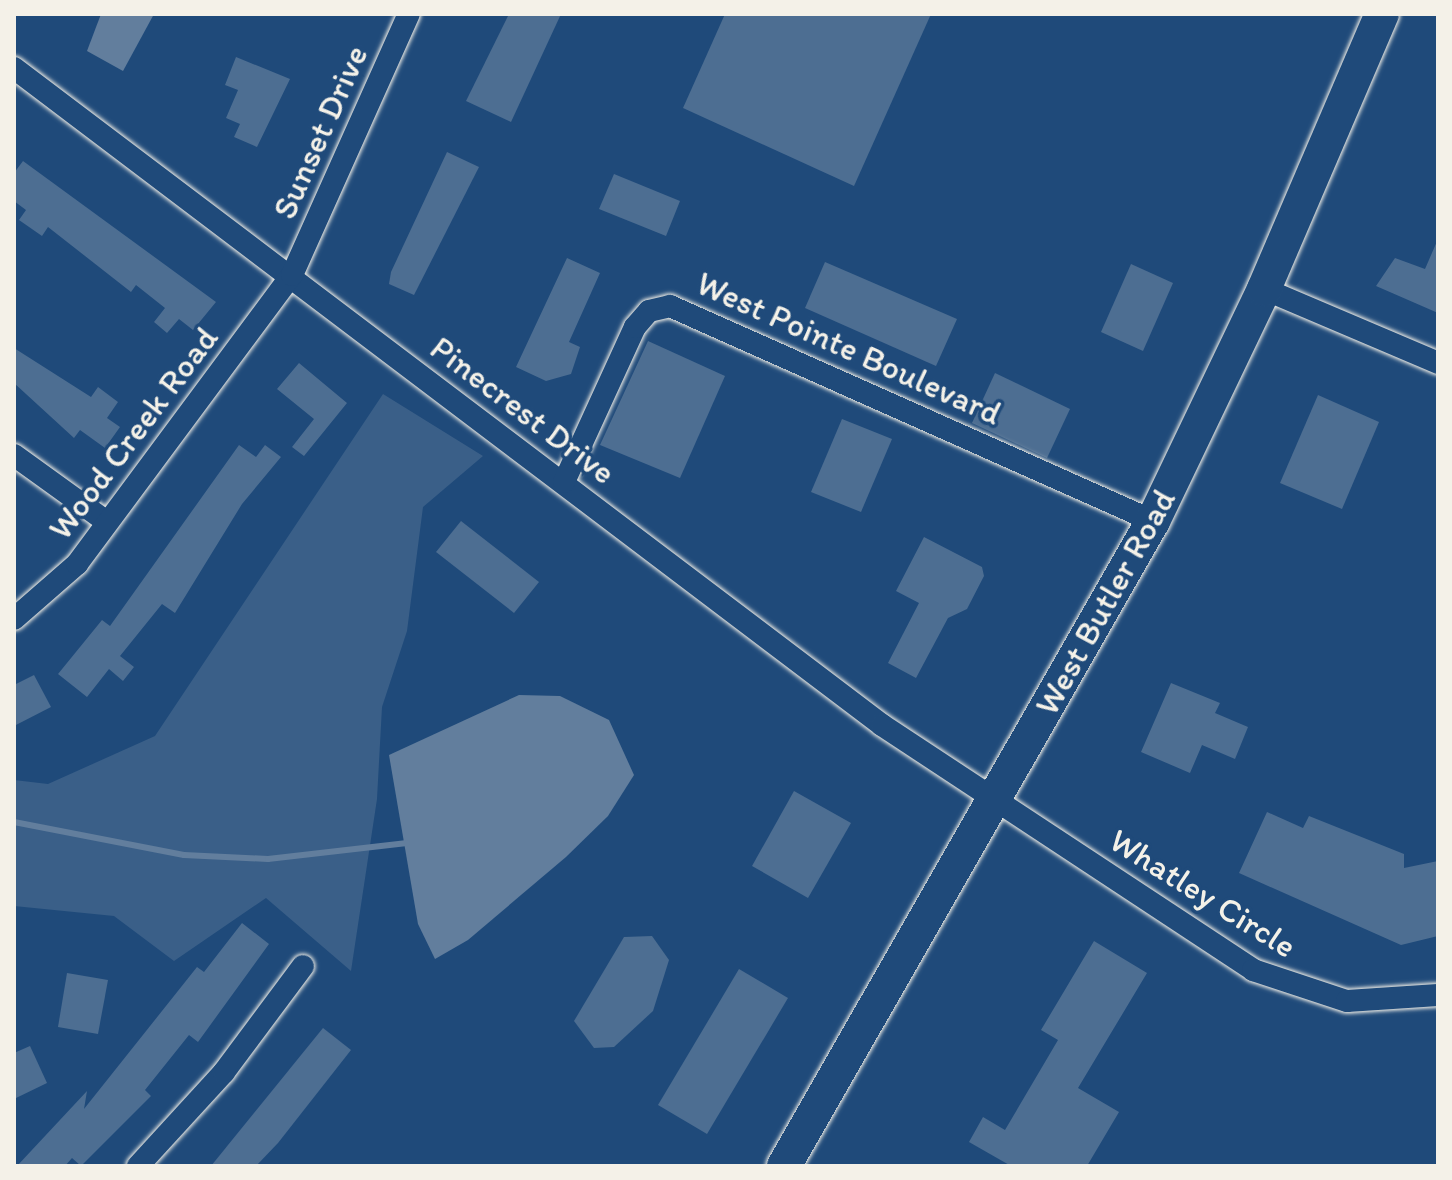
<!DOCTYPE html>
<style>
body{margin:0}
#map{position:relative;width:1452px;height:1180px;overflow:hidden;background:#1f4a7a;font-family:Itim,sans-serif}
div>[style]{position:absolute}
.green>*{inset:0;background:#3a5f88}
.water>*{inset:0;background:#627e9d}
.stream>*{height:6px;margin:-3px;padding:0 3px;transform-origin:3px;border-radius:3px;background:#627e9d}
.building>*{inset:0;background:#4d6e92}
.roads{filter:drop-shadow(0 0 2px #f4f1e8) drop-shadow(0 0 2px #f4f1e8)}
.street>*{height:22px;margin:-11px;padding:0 11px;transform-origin:11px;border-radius:11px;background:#1f4a7a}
.primary>*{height:34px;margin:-17px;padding:0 17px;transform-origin:17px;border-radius:17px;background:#1f4a7a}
span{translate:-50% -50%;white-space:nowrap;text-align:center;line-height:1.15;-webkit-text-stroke:7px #1f4a7a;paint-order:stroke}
.street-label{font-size:34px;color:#f4f1e8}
.frame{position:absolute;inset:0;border:16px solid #f4f1e8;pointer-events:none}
</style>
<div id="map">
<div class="green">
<div style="clip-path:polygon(383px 394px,483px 456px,423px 507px,407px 631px,382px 707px,377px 799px,351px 971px,266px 898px,174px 961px,114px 916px,14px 906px,14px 780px,48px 784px,155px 736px)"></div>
</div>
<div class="water">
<div style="clip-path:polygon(101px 14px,154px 14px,123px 71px,87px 51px)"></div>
<div style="clip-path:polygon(519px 695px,560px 696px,609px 720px,634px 775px,608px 816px,566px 857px,468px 940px,435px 959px,418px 924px,389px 755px)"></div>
</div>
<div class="stream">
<div style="left:14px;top:822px;width:173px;rotate:11deg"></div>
<div style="left:184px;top:855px;width:84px;rotate:2.7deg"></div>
<div style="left:268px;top:859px;width:140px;rotate:-6.6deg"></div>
</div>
<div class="building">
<div style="clip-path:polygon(509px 14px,561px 14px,511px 122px,466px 101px)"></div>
<div style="clip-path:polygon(725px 14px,931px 14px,854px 186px,683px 108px)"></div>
<div style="clip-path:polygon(236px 57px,290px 79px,257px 147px,234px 137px,240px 124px,226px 118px,238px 90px,225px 85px)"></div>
<div style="clip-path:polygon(447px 152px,479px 167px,414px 295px,389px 284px,391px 272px)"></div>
<div style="clip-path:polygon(23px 161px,216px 302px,193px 330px,179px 319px,167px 333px,154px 322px,165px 308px,136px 285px,131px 292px,48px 227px,42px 236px,19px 220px,26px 210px,14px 201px,14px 173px)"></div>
<div style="clip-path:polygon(614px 174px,680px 201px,666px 236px,599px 209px)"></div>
<div style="clip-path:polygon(1438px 239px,1438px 313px,1376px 286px,1395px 258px,1425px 269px)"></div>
<div style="clip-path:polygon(567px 258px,600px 273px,569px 342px,580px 347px,571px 374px,546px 381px,516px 367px)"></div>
<div style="clip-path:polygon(825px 262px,957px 319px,936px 366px,805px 308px)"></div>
<div style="clip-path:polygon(1131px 264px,1173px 283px,1143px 351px,1101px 332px)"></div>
<div style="clip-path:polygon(648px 341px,725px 376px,680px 478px,600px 445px)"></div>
<div style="clip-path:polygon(14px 348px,91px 397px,98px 387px,118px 402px,107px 418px,120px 427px,105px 448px,80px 430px,74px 438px,14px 383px)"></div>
<div style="clip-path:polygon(299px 363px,347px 403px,304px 456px,292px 447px,314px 419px,277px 389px)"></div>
<div style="clip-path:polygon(995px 373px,1070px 409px,1047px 458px,972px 423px)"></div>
<div style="clip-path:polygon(1318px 395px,1379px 422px,1342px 509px,1280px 483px)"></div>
<div style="clip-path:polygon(842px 419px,892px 439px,861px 512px,811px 492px)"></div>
<div style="clip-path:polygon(239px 445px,256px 457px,265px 445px,281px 457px,242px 504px,175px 613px,162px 604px,120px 656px,134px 667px,123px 681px,109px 669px,87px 697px,58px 674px,102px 620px,110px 626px)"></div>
<div style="clip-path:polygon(461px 521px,539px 582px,514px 613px,436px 552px)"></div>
<div style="clip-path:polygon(924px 537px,982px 567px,984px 576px,967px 609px,948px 618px,916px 678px,888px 663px,919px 603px,896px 591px)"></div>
<div style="clip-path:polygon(34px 675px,51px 707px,14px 726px,14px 685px)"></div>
<div style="clip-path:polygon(1171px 683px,1220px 703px,1215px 713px,1248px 727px,1235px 759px,1202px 745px,1190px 773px,1141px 752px)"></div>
<div style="clip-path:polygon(794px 791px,851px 823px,808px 898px,752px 866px)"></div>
<div style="clip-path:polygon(1267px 812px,1303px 828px,1309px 816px,1404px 854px,1404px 868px,1438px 861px,1438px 936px,1401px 945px,1239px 873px)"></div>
<div style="clip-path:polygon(242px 923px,269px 944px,198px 1042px,189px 1035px,145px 1090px,151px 1096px,81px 1166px,72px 1158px,65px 1166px,17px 1166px,87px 1091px,84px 1109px,197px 967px,204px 972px)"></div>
<div style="clip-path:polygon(652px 936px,669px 960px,653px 1011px,614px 1047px,594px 1048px,574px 1021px,624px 937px)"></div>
<div style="clip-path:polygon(1094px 941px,1147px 973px,1078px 1088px,1119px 1112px,1087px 1166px,1011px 1166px,969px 1142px,983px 1117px,1005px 1130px,1058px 1040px,1041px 1030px)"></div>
<div style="clip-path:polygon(739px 969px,788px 998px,707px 1134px,658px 1105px)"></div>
<div style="clip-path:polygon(67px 973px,108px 980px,98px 1034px,58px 1027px)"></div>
<div style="clip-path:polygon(323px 1028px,351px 1050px,278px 1143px,256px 1166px,211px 1166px)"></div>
<div style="clip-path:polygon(30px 1046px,47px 1083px,14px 1099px,14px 1053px)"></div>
</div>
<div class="roads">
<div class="street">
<div style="left:14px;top:68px;width:1089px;rotate:37.12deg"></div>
<div style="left:882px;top:725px;width:445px;rotate:33.4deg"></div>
<div style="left:1253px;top:970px;width:99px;rotate:18.3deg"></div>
<div style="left:1347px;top:1001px;width:91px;rotate:-3.8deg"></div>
<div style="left:1264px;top:289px;width:189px;rotate:23deg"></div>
<div style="left:14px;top:455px;width:111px;rotate:35.8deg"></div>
<div style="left:564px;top:482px;width:170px;rotate:-65.4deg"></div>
<div style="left:635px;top:327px;width:21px;rotate:-49deg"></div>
<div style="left:649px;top:311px;width:22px;rotate:-13deg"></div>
<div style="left:670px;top:306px;width:529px;rotate:24deg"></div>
<div style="left:14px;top:619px;width:84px;rotate:-41.1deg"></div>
<div style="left:77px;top:564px;width:360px;rotate:-53.4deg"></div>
<div style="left:292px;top:275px;width:286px;rotate:-65.9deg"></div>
<div style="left:138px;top:1166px;width:127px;rotate:-47.5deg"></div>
<div style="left:224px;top:1072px;width:132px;rotate:-53.3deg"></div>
</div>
<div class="primary">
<div style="left:784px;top:1166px;width:743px;rotate:-60.23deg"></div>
<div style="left:1153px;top:521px;width:257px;rotate:-64.4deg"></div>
<div style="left:1264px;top:289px;width:299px;rotate:-66.8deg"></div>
</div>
</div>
<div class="street-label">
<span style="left:320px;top:132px;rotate:-66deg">Sunset Drive</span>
<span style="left:849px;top:348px;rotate:24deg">West Pointe Boulevard</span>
<span style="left:523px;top:410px;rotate:37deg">Pinecrest Drive</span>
<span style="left:133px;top:433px;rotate:-53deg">Wood Creek Road</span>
<span style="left:1105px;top:602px;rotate:-61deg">West Butler Road</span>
<span style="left:1203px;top:893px;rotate:32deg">Whatley Circle</span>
</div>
<div class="frame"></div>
</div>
